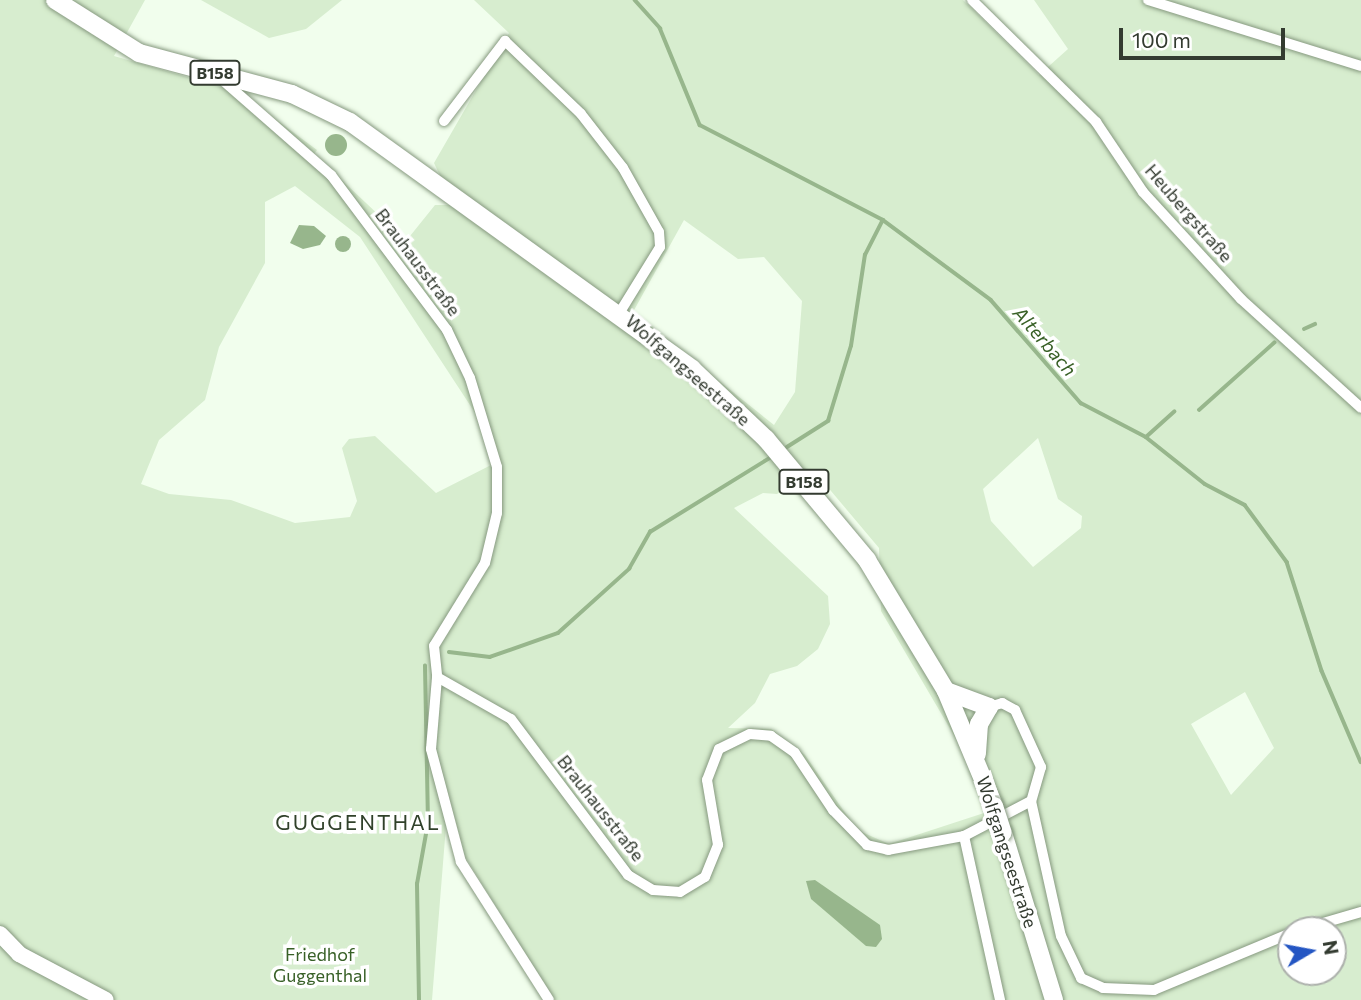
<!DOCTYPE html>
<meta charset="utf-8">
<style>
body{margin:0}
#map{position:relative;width:1361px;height:1000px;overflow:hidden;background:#f1feed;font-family:Commissioner,sans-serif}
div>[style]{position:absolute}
.green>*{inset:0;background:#d7edcf}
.water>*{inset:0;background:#97b68c}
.round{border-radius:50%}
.stream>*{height:3.5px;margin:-1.75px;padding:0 1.75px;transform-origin:1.75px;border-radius:1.75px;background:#97b68c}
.roads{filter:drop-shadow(0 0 2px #86997f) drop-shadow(0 0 2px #86997f)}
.street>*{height:10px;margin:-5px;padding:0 5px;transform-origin:5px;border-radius:5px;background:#fff}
.secondary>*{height:16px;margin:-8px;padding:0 8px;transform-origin:8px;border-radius:8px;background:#fff}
.primary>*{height:18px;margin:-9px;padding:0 9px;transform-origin:9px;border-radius:9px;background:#fff}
.bridges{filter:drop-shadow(0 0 2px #86997f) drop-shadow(0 0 2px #86997f)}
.primary-bridge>*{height:18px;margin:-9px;padding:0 9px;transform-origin:9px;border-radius:9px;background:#fff}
span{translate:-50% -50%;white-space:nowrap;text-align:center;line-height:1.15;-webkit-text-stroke:7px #fff;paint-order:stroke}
.shield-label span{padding:2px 5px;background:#fff;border:2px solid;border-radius:5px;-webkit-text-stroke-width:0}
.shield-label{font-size:16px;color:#333b30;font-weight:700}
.street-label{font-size:18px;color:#333b30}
.park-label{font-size:18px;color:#386027}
.water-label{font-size:19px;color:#386026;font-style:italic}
.quarter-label{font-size:21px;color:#30412a;letter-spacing:2px}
.north{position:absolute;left:1277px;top:916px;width:70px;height:70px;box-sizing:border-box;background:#fff;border:2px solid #adb1ac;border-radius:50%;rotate:80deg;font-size:19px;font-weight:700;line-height:28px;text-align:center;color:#333b30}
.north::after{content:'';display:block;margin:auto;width:24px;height:32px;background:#2456c3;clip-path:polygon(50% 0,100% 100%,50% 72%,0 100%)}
.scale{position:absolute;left:1119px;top:28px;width:166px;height:32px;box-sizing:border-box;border:4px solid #333b30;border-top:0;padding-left:9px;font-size:21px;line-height:24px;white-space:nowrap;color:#333b30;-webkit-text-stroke:5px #fff;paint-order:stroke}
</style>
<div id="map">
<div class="green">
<div style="clip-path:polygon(evenodd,0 0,145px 0,114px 56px,239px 92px,317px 150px,314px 154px,383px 219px,398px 251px,435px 205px,454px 205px,434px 163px,509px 33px,474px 0,963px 0,1039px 75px,1068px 49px,1034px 0,1361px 0,1361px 1000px,554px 1000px,446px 826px,432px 1000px,0 1000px,0 0,295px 186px,360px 237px,485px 428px,495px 463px,436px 493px,375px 436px,349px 439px,342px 448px,357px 501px,350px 517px,295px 523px,231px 500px,169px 494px,141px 484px,159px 440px,205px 400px,219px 347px,265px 263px,265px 202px,295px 186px,0 0,684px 220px,738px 259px,764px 257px,802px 301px,795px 392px,774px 425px,633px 312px,684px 220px,0 0,1038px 438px,1058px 499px,1082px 516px,1081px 528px,1033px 567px,991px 521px,983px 489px,1038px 438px,0 0,815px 472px,879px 548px,881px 611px,962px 749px,984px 813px,889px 844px,857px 830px,805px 755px,771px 729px,728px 728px,755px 703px,770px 674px,797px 666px,818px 649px,830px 624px,828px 596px,734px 508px,763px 493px,777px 494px,815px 472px,0 0,1245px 692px,1274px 748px,1231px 795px,1191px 724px,1245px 692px,0 0,1291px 930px,1333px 930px,1333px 972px,1291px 972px,1291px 930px)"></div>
<div style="clip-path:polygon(201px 0,342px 0,306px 29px,269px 38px)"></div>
</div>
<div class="water">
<div class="round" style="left:325px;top:134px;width:22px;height:22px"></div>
<div style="clip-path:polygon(299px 225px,314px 226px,326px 236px,320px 245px,303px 249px,290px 243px)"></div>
<div class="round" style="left:335px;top:236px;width:16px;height:16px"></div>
<div style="clip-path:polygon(815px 880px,880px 925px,882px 939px,876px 947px,866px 946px,811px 899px,806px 881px)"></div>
</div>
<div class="stream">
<div style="left:635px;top:0;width:38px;rotate:48deg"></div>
<div style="left:660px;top:28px;width:105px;rotate:67.6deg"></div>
<div style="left:700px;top:125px;width:206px;rotate:27.4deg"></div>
<div style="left:883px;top:220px;width:134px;rotate:36.5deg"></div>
<div style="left:991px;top:300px;width:137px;rotate:48.9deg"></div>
<div style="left:1081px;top:403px;width:73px;rotate:27.6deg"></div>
<div style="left:1146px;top:437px;width:75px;rotate:38.5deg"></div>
<div style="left:1205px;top:484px;width:45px;rotate:27.7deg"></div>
<div style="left:1245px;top:505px;width:71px;rotate:53.6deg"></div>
<div style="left:1287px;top:562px;width:114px;rotate:72.2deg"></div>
<div style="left:1322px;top:671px;width:99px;rotate:66.8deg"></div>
<div style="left:1304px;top:329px;width:12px;rotate:-24deg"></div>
<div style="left:1199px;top:410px;width:101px;rotate:-41.8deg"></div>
<div style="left:1146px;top:437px;width:38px;rotate:-42deg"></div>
<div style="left:787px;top:447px;width:49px;rotate:-32.4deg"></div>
<div style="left:828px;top:421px;width:78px;rotate:-73deg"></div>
<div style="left:851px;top:346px;width:92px;rotate:-81.3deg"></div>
<div style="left:865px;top:255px;width:39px;rotate:-63deg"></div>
<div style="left:449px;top:652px;width:41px;rotate:7deg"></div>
<div style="left:490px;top:657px;width:72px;rotate:-19.4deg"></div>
<div style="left:558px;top:633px;width:96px;rotate:-42deg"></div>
<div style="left:629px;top:569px;width:43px;rotate:-60.4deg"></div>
<div style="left:650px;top:532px;width:141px;rotate:-31.7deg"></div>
<div style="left:419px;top:1000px;width:116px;rotate:-91deg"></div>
<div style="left:417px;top:884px;width:62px;rotate:-79.8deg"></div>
<div style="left:428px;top:823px;width:157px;rotate:-91.1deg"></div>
</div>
<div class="roads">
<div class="street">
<div style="left:972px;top:0;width:174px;rotate:44.5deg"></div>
<div style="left:1096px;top:122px;width:84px;rotate:56.1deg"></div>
<div style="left:1143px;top:192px;width:145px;rotate:47.5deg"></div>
<div style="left:1241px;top:299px;width:162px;rotate:42.2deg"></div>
<div style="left:1148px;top:0;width:223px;rotate:17.2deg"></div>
<div style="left:219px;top:77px;width:149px;rotate:41.2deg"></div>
<div style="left:331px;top:175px;width:194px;rotate:53.2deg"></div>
<div style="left:447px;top:330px;width:53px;rotate:64.4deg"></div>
<div style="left:470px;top:378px;width:93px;rotate:73.1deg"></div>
<div style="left:497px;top:467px;width:46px;rotate:90deg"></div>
<div style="left:497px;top:513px;width:51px;rotate:103.5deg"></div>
<div style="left:485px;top:563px;width:97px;rotate:121.6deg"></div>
<div style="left:434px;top:646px;width:31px;rotate:84deg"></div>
<div style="left:444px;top:121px;width:101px;rotate:-52.7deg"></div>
<div style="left:505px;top:41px;width:105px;rotate:43.8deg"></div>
<div style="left:581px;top:114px;width:68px;rotate:52.1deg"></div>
<div style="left:623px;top:168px;width:73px;rotate:60.6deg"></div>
<div style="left:659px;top:232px;width:15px;rotate:86deg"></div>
<div style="left:660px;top:247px;width:76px;rotate:121.6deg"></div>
<div style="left:989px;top:707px;width:14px;rotate:-17deg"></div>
<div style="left:1002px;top:703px;width:15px;rotate:28deg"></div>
<div style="left:1015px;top:710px;width:63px;rotate:65.5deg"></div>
<div style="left:1041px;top:767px;width:35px;rotate:106deg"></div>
<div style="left:1031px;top:801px;width:76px;rotate:152.4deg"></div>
<div style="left:964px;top:836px;width:168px;rotate:77.6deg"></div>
<div style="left:1031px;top:801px;width:138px;rotate:77.5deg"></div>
<div style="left:1061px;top:936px;width:47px;rotate:64.5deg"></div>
<div style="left:1081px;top:978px;width:24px;rotate:24deg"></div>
<div style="left:1103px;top:988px;width:51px;rotate:2.2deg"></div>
<div style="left:1154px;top:990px;width:148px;rotate:-22.6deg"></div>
<div style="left:1299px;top:930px;width:65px;rotate:-16.2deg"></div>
<div style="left:549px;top:1000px;width:164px;rotate:-122.5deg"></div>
<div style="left:461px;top:862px;width:117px;rotate:-104.9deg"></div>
<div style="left:431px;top:749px;width:72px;rotate:-85.2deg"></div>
<div style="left:437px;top:677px;width:85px;rotate:29.6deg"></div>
<div style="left:511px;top:719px;width:195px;rotate:53.1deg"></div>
<div style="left:628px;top:875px;width:29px;rotate:31deg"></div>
<div style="left:653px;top:890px;width:27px;rotate:4deg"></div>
<div style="left:680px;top:892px;width:29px;rotate:-31deg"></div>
<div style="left:705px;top:877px;width:35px;rotate:-68deg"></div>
<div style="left:718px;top:845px;width:66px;rotate:-99.6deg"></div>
<div style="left:707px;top:780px;width:33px;rotate:-69deg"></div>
<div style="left:719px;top:749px;width:34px;rotate:-26deg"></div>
<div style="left:750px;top:734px;width:21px;rotate:5deg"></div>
<div style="left:771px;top:736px;width:29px;rotate:35deg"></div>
<div style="left:795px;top:753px;width:69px;rotate:56.3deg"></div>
<div style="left:833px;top:810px;width:49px;rotate:45.8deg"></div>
<div style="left:867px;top:845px;width:22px;rotate:13deg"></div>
<div style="left:888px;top:850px;width:77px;rotate:-10.4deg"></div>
</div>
<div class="secondary">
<div style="left:0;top:934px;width:28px;rotate:46deg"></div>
<div style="left:19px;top:954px;width:98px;rotate:27.9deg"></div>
</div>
<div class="primary">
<div style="left:55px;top:0;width:99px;rotate:32.2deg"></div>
<div style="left:139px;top:53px;width:158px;rotate:15deg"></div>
<div style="left:292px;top:94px;width:64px;rotate:25.8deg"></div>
<div style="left:350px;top:122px;width:422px;rotate:35.8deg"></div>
<div style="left:692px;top:369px;width:102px;rotate:43.4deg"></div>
<div style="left:766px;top:439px;width:158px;rotate:50.1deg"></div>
<div style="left:867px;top:560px;width:153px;rotate:58.9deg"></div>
<div style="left:946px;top:691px;width:125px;rotate:67.3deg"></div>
<div style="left:946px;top:691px;width:46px;rotate:20.4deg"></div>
<div style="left:989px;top:707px;width:20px;rotate:120deg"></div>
<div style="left:979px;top:724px;width:30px;rotate:94deg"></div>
<div style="left:1003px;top:833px;width:175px;rotate:73deg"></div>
</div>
</div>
<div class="bridges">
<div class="primary-bridge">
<div style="left:994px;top:806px;width:28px;rotate:72deg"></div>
</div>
</div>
<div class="shield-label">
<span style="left:215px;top:73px">B158</span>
<span style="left:804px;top:482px">B158</span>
</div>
<div class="street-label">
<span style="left:1189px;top:213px;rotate:49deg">Heubergstraße</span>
<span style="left:418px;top:262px;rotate:53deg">Brauhausstraße</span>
<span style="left:688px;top:370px;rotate:41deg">Wolfgangseestraße</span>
<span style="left:601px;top:808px;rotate:52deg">Brauhausstraße</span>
<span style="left:1007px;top:852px;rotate:72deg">Wolfgangseestraße</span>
</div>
<div class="park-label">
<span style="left:320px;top:965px">Friedhof<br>Guggenthal</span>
</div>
<div class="water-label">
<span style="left:1045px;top:341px;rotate:49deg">Alterbach</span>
</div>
<div class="quarter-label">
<span style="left:358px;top:822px">GUGGENTHAL</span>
</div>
<div class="north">N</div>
<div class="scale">100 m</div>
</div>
